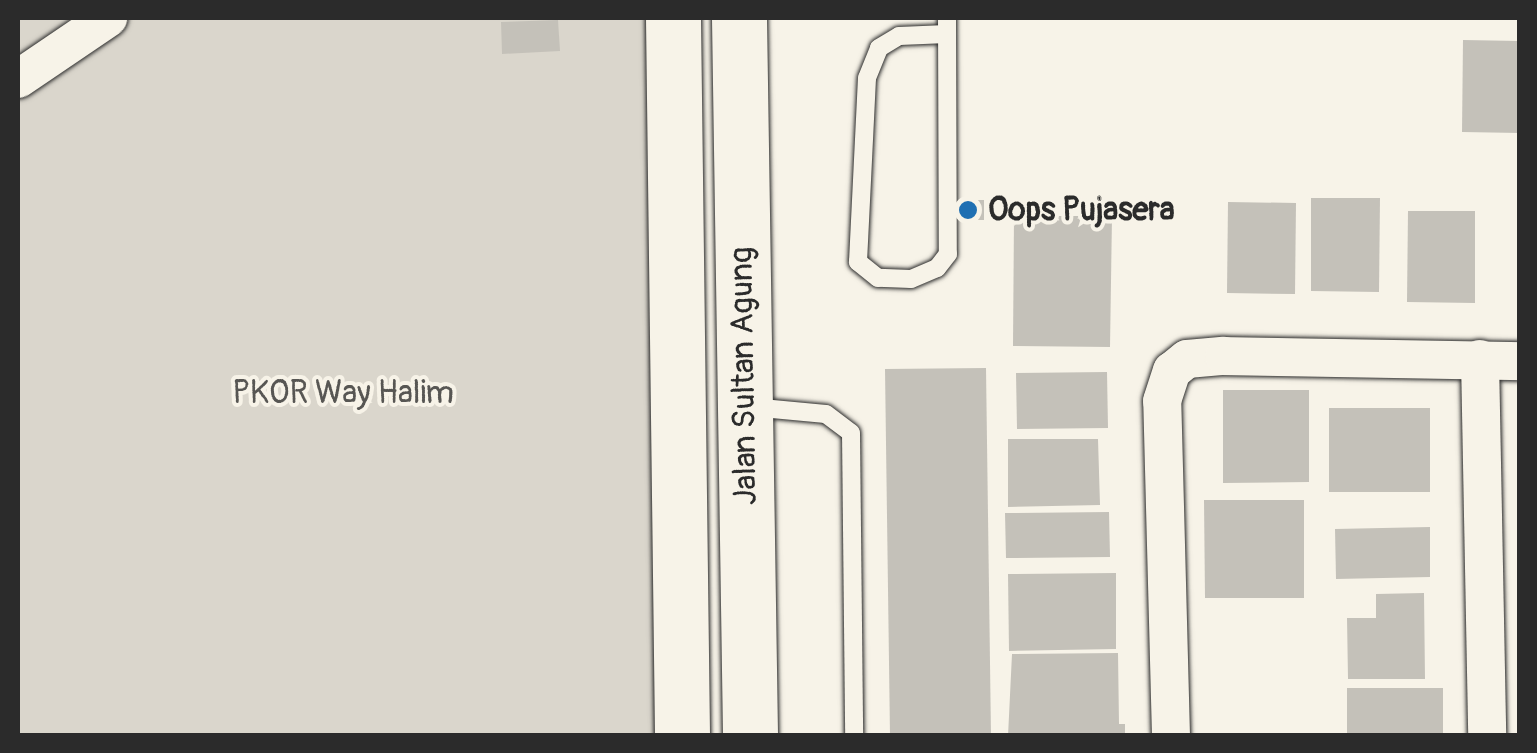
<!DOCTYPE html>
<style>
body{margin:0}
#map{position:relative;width:1537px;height:753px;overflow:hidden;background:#f7f3e8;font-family:Pangolin,sans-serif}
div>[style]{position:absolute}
.green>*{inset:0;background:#dad6cc}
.building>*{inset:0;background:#c4c1b9}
.roads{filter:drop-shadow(0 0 2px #2b2b2b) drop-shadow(0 0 2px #2b2b2b)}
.lane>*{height:18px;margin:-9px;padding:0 9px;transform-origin:9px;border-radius:9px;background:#f7f3e8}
.street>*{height:38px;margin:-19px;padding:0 19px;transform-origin:19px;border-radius:19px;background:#f7f3e8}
.primary>*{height:55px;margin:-27.5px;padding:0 27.5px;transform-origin:27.5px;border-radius:27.5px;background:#f7f3e8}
.dots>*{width:28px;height:28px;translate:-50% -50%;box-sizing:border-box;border:5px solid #f7f3e8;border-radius:50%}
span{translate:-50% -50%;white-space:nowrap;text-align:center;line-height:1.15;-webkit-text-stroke:8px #f7f3e8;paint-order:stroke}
.poi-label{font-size:32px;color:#2b2b2b;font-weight:700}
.left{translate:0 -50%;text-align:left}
.street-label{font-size:32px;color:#2b2b2b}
.park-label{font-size:32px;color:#575653}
.frame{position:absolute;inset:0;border:20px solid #2b2b2b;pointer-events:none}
</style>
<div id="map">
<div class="green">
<div style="clip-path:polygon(18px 18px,665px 18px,673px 735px,18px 735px)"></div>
</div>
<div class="building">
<div style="clip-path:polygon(558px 20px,560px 51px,502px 54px,501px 22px)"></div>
<div style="clip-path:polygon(1463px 40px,1520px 41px,1520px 133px,1462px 132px)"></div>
<div style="clip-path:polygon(1311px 198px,1380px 198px,1379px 292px,1311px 291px)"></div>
<div style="clip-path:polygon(952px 200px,984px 200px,984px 220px,952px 220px)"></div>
<div style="clip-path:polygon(1228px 202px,1296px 203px,1295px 294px,1227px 293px)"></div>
<div style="clip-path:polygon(1408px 211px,1475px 211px,1475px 303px,1407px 302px)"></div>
<div style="clip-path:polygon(1014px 216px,1112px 216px,1110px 347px,1013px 346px)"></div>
<div style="clip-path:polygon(986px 368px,991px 736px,890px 736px,885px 369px)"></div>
<div style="clip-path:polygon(1107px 372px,1108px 428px,1017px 429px,1016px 373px)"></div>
<div style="clip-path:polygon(1223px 390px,1309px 390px,1309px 482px,1223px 483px)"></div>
<div style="clip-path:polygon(1329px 408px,1430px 408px,1430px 492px,1329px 492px)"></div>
<div style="clip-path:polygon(1008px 439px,1098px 439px,1100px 505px,1008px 507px)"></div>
<div style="clip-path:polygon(1204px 500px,1304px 500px,1304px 598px,1205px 598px)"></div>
<div style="clip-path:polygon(1109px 512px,1110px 557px,1006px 558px,1005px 513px)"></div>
<div style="clip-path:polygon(1430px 527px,1430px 577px,1336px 579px,1335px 529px)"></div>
<div style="clip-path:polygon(1116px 573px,1116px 649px,1009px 651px,1008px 574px)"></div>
<div style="clip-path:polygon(1424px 593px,1425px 679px,1348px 679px,1347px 618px,1376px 618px,1376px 594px)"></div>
<div style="clip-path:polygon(1118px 653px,1119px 724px,1125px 724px,1125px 736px,1008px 736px,1012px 654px)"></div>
<div style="clip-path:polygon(1347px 688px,1443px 688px,1443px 736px,1347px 736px)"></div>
</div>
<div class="roads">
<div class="lane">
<div style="left:947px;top:18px;width:236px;rotate:89.8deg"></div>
<div style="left:948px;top:254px;width:18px;rotate:128deg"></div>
<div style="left:937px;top:268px;width:28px;rotate:157deg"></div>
<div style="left:911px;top:279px;width:33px;rotate:-178deg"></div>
<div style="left:878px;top:278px;width:26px;rotate:-141deg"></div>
<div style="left:858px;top:262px;width:184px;rotate:-87.2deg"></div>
<div style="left:867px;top:78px;width:32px;rotate:-68deg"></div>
<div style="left:879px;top:48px;width:23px;rotate:-31deg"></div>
<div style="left:899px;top:36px;width:48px;rotate:-2.4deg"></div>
<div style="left:751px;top:407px;width:75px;rotate:5.3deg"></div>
<div style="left:826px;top:414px;width:31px;rotate:37deg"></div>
<div style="left:851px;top:433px;width:303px;rotate:89.4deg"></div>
</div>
<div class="street">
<div style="left:18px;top:79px;width:109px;rotate:-34.1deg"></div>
<div style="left:1480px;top:359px;width:377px;rotate:88.9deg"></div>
<div style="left:1171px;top:736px;width:335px;rotate:-91.5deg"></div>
<div style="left:1162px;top:401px;width:32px;rotate:-72deg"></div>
<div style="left:1172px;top:371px;width:19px;rotate:-39deg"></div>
<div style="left:1187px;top:359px;width:37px;rotate:-5deg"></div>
<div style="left:1224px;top:356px;width:296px;rotate:1deg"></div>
</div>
<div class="primary">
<div style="left:673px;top:18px;width:718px;rotate:89.28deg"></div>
<div style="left:739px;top:18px;width:718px;rotate:89.12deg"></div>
</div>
</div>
<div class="dots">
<div style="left:968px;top:210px;background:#1f6fb2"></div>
</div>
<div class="poi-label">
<span class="left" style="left:988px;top:210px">Oops Pujasera</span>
</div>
<div class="street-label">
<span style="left:744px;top:376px;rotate:-91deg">Jalan Sultan Agung</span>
</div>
<div class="park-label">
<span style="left:343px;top:393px">PKOR Way Halim</span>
</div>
<div class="frame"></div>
</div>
